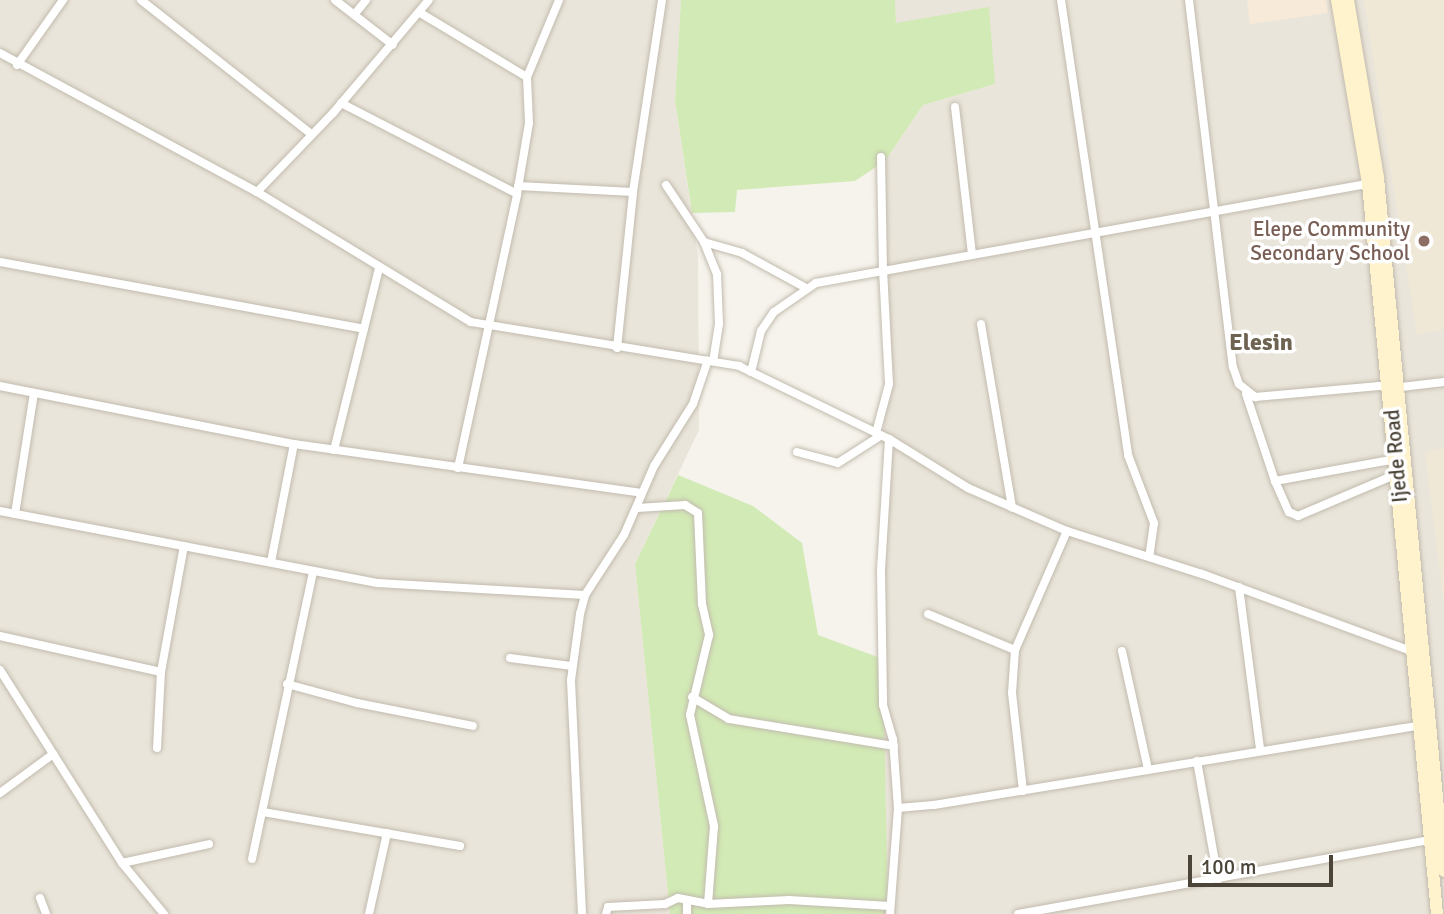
<!DOCTYPE html>
<style>
body{margin:0}
#map{position:relative;width:1444px;height:914px;overflow:hidden;background:#f6f3ec;font-family:Signika,sans-serif}
div>[style]{position:absolute}
.residential>*{inset:0;background:#eae5da}
.commercial>*{inset:0;background:#f7ead8}
.education>*{inset:0;background:#efe8d6}
.green>*{inset:0;background:#d2eab5}
.roads{filter:drop-shadow(0 0 2px #c2bbae) drop-shadow(0 0 2px #c2bbae)}
.minor>*{height:8px;margin:-4px;padding:0 4px;transform-origin:4px;border-radius:4px;background:#fff}
.secondary>*{height:12px;margin:-6px;padding:0 6px;transform-origin:6px;border-radius:6px;background:#fff3cd}
.dots>*{width:19px;height:19px;translate:-50% -50%;box-sizing:border-box;border:4px solid #fff;border-radius:50%}
span{translate:-50% -50%;white-space:nowrap;text-align:center;line-height:1.15;-webkit-text-stroke:7px #fff;paint-order:stroke}
.education-label{font-size:21px;color:#785e54}
.right{translate:-100% -50%;text-align:right}
.street-label{font-size:21px;color:#4b4439}
.quarter-label{font-size:24px;color:#6e6250;font-weight:700}
.scale{position:absolute;left:1188px;top:855px;width:145px;height:32px;box-sizing:border-box;border:4px solid #4b4439;border-top:0;padding-left:9px;font-size:21px;line-height:24px;white-space:nowrap;color:#4b4439;-webkit-text-stroke:5px #fff;paint-order:stroke}
</style>
<div id="map">
<div class="residential">
<div style="clip-path:polygon(0 0,681px 0,675px 100px,698px 256px,699px 430px,635px 564px,670px 914px,0 914px)"></div>
<div style="clip-path:polygon(895px 0,1444px 0,1444px 914px,888px 914px,883px 696px,885px 161px,923px 105px,995px 84px,896px 23px)"></div>
</div>
<div class="commercial">
<div style="clip-path:polygon(1247px 0,1326px 0,1328px 13px,1250px 24px)"></div>
</div>
<div class="education">
<div style="clip-path:polygon(1364px 0,1444px 0,1444px 329px,1417px 335px)"></div>
<div style="clip-path:polygon(1444px 447px,1444px 605px,1425px 452px)"></div>
</div>
<div class="green">
<div style="clip-path:polygon(681px 0,895px 0,896px 23px,989px 7px,995px 84px,923px 105px,885px 161px,855px 181px,737px 190px,735px 212px,692px 213px,675px 100px)"></div>
<div style="clip-path:polygon(678px 475px,753px 506px,802px 543px,818px 635px,883px 659px,888px 914px,670px 914px,635px 564px)"></div>
</div>
<div class="roads">
<div class="minor">
<div style="left:141px;top:0;width:216px;rotate:38.2deg"></div>
<div style="left:335px;top:0;width:73px;rotate:37.8deg"></div>
<div style="left:1061px;top:0;width:460px;rotate:81.6deg"></div>
<div style="left:1128px;top:455px;width:73px;rotate:69.1deg"></div>
<div style="left:1154px;top:523px;width:34px;rotate:98deg"></div>
<div style="left:1189px;top:0;width:370px;rotate:83.2deg"></div>
<div style="left:1233px;top:367px;width:18px;rotate:71deg"></div>
<div style="left:1239px;top:384px;width:21px;rotate:39deg"></div>
<div style="left:1255px;top:397px;width:136px;rotate:-5.1deg"></div>
<div style="left:422px;top:14px;width:122px;rotate:31deg"></div>
<div style="left:354px;top:15px;width:19px;rotate:-51deg"></div>
<div style="left:0;top:53px;width:292px;rotate:28.4deg"></div>
<div style="left:257px;top:192px;width:250px;rotate:31.3deg"></div>
<div style="left:471px;top:322px;width:272px;rotate:9.3deg"></div>
<div style="left:739px;top:366px;width:167px;rotate:26deg"></div>
<div style="left:889px;top:439px;width:93px;rotate:31.8deg"></div>
<div style="left:968px;top:488px;width:108px;rotate:23.5deg"></div>
<div style="left:1067px;top:531px;width:142px;rotate:17.7deg"></div>
<div style="left:1202px;top:574px;width:226px;rotate:20.2deg"></div>
<div style="left:17px;top:65px;width:80px;rotate:-54.7deg"></div>
<div style="left:341px;top:103px;width:198px;rotate:27.3deg"></div>
<div style="left:955px;top:107px;width:148px;rotate:83.4deg"></div>
<div style="left:666px;top:185px;width:69px;rotate:56.3deg"></div>
<div style="left:704px;top:242px;width:35px;rotate:68deg"></div>
<div style="left:717px;top:274px;width:50px;rotate:87.7deg"></div>
<div style="left:719px;top:324px;width:37px;rotate:99deg"></div>
<div style="left:518px;top:186px;width:115px;rotate:3deg"></div>
<div style="left:257px;top:192px;width:110px;rotate:-46.1deg"></div>
<div style="left:333px;top:113px;width:148px;rotate:-49.7deg"></div>
<div style="left:704px;top:242px;width:40px;rotate:16deg"></div>
<div style="left:742px;top:253px;width:73px;rotate:28.7deg"></div>
<div style="left:0;top:262px;width:370px;rotate:10.4deg"></div>
<div style="left:981px;top:324px;width:186px;rotate:80.4deg"></div>
<div style="left:617px;top:348px;width:157px;rotate:-84.1deg"></div>
<div style="left:633px;top:192px;width:194px;rotate:-81.4deg"></div>
<div style="left:751px;top:372px;width:42px;rotate:-76.3deg"></div>
<div style="left:761px;top:331px;width:23px;rotate:-56deg"></div>
<div style="left:774px;top:312px;width:51px;rotate:-34.6deg"></div>
<div style="left:816px;top:283px;width:68px;rotate:-10.2deg"></div>
<div style="left:883px;top:271px;width:114px;rotate:-91deg"></div>
<div style="left:0;top:386px;width:300px;rotate:11.2deg"></div>
<div style="left:294px;top:444px;width:351px;rotate:8deg"></div>
<div style="left:1401px;top:387px;width:43px;rotate:-6.6deg"></div>
<div style="left:1246px;top:394px;width:92px;rotate:71.6deg"></div>
<div style="left:1275px;top:481px;width:123px;rotate:-10.3deg"></div>
<div style="left:876px;top:433px;width:51px;rotate:-75.1deg"></div>
<div style="left:889px;top:384px;width:113px;rotate:-93deg"></div>
<div style="left:883px;top:271px;width:493px;rotate:-10.2deg"></div>
<div style="left:889px;top:439px;width:132px;rotate:93.5deg"></div>
<div style="left:881px;top:571px;width:134px;rotate:89.1deg"></div>
<div style="left:883px;top:705px;width:35px;rotate:74deg"></div>
<div style="left:893px;top:739px;width:69px;rotate:85.9deg"></div>
<div style="left:898px;top:808px;width:106px;rotate:94.3deg"></div>
<div style="left:334px;top:450px;width:187px;rotate:-76.1deg"></div>
<div style="left:797px;top:452px;width:42px;rotate:15deg"></div>
<div style="left:838px;top:463px;width:50px;rotate:-32.7deg"></div>
<div style="left:458px;top:468px;width:280px;rotate:-77.8deg"></div>
<div style="left:517px;top:194px;width:72px;rotate:-80.4deg"></div>
<div style="left:529px;top:123px;width:46px;rotate:-92.5deg"></div>
<div style="left:527px;top:77px;width:83px;rotate:-67.4deg"></div>
<div style="left:1275px;top:481px;width:34px;rotate:66deg"></div>
<div style="left:1289px;top:512px;width:10px;rotate:24deg"></div>
<div style="left:1298px;top:516px;width:108px;rotate:-23deg"></div>
<div style="left:637px;top:508px;width:48px;rotate:-3.6deg"></div>
<div style="left:685px;top:505px;width:15px;rotate:32deg"></div>
<div style="left:698px;top:513px;width:91px;rotate:87.5deg"></div>
<div style="left:702px;top:604px;width:32px;rotate:77deg"></div>
<div style="left:709px;top:635px;width:82px;rotate:103.4deg"></div>
<div style="left:690px;top:715px;width:114px;rotate:77.8deg"></div>
<div style="left:714px;top:826px;width:78px;rotate:94.4deg"></div>
<div style="left:0;top:511px;width:384px;rotate:10.8deg"></div>
<div style="left:377px;top:583px;width:208px;rotate:3.3deg"></div>
<div style="left:15px;top:514px;width:122px;rotate:-81.1deg"></div>
<div style="left:271px;top:562px;width:120px;rotate:-79deg"></div>
<div style="left:1239px;top:587px;width:162px;rotate:82.6deg"></div>
<div style="left:928px;top:614px;width:94px;rotate:22.5deg"></div>
<div style="left:0;top:636px;width:165px;rotate:12.6deg"></div>
<div style="left:1122px;top:651px;width:121px;rotate:77.6deg"></div>
<div style="left:510px;top:658px;width:63px;rotate:7.4deg"></div>
<div style="left:0;top:670px;width:228px;rotate:57.7deg"></div>
<div style="left:122px;top:863px;width:66px;rotate:50.5deg"></div>
<div style="left:287px;top:684px;width:73px;rotate:15.2deg"></div>
<div style="left:357px;top:703px;width:118px;rotate:11.2deg"></div>
<div style="left:692px;top:697px;width:43px;rotate:30.7deg"></div>
<div style="left:729px;top:719px;width:167px;rotate:9.3deg"></div>
<div style="left:157px;top:748px;width:76px;rotate:-87deg"></div>
<div style="left:161px;top:672px;width:128px;rotate:-79.7deg"></div>
<div style="left:1197px;top:761px;width:120px;rotate:79.9deg"></div>
<div style="left:1023px;top:791px;width:99px;rotate:-96.4deg"></div>
<div style="left:1012px;top:693px;width:43px;rotate:-86deg"></div>
<div style="left:1015px;top:650px;width:130px;rotate:-66.4deg"></div>
<div style="left:0;top:793px;width:66px;rotate:-36.3deg"></div>
<div style="left:898px;top:808px;width:36px;rotate:-5deg"></div>
<div style="left:934px;top:805px;width:493px;rotate:-9.3deg"></div>
<div style="left:263px;top:812px;width:200px;rotate:9.8deg"></div>
<div style="left:252px;top:859px;width:294px;rotate:-78deg"></div>
<div style="left:122px;top:863px;width:89px;rotate:-12.3deg"></div>
<div style="left:40px;top:898px;width:17px;rotate:69deg"></div>
<div style="left:369px;top:914px;width:83px;rotate:-77.5deg"></div>
<div style="left:582px;top:914px;width:234px;rotate:-92.7deg"></div>
<div style="left:571px;top:680px;width:67px;rotate:-82.2deg"></div>
<div style="left:580px;top:614px;width:20px;rotate:-75deg"></div>
<div style="left:585px;top:595px;width:72px;rotate:-57deg"></div>
<div style="left:624px;top:535px;width:75px;rotate:-66.5deg"></div>
<div style="left:654px;top:466px;width:73px;rotate:-57.8deg"></div>
<div style="left:693px;top:404px;width:46px;rotate:-71.2deg"></div>
<div style="left:606px;top:914px;width:7px;rotate:-74deg"></div>
<div style="left:608px;top:907px;width:57px;rotate:-3deg"></div>
<div style="left:665px;top:904px;width:14px;rotate:-25deg"></div>
<div style="left:678px;top:898px;width:31px;rotate:11deg"></div>
<div style="left:708px;top:904px;width:81px;rotate:-2.8deg"></div>
<div style="left:789px;top:900px;width:101px;rotate:3.4deg"></div>
<div style="left:687px;top:914px;width:13px;rotate:-90deg"></div>
<div style="left:1018px;top:914px;width:419px;rotate:-10.2deg"></div>
</div>
<div class="secondary">
<div style="left:1337px;top:0;width:187px;rotate:80.4deg"></div>
<div style="left:1368px;top:184px;width:733px;rotate:84.6deg"></div>
<div style="left:1348px;top:0;width:181px;rotate:80.4deg"></div>
<div style="left:1378px;top:178px;width:696px;rotate:84.56deg"></div>
</div>
</div>
<div class="dots">
<div style="left:1424px;top:241px;background:#8d6e63"></div>
</div>
<div class="education-label">
<span class="right" style="left:1410px;top:241px">Elepe Community<br>Secondary School</span>
</div>
<div class="street-label">
<span style="left:1396px;top:456px;rotate:-95deg">Ijede Road</span>
</div>
<div class="quarter-label">
<span style="left:1261px;top:343px">Elesin</span>
</div>
<div class="scale">100 m</div>
</div>
